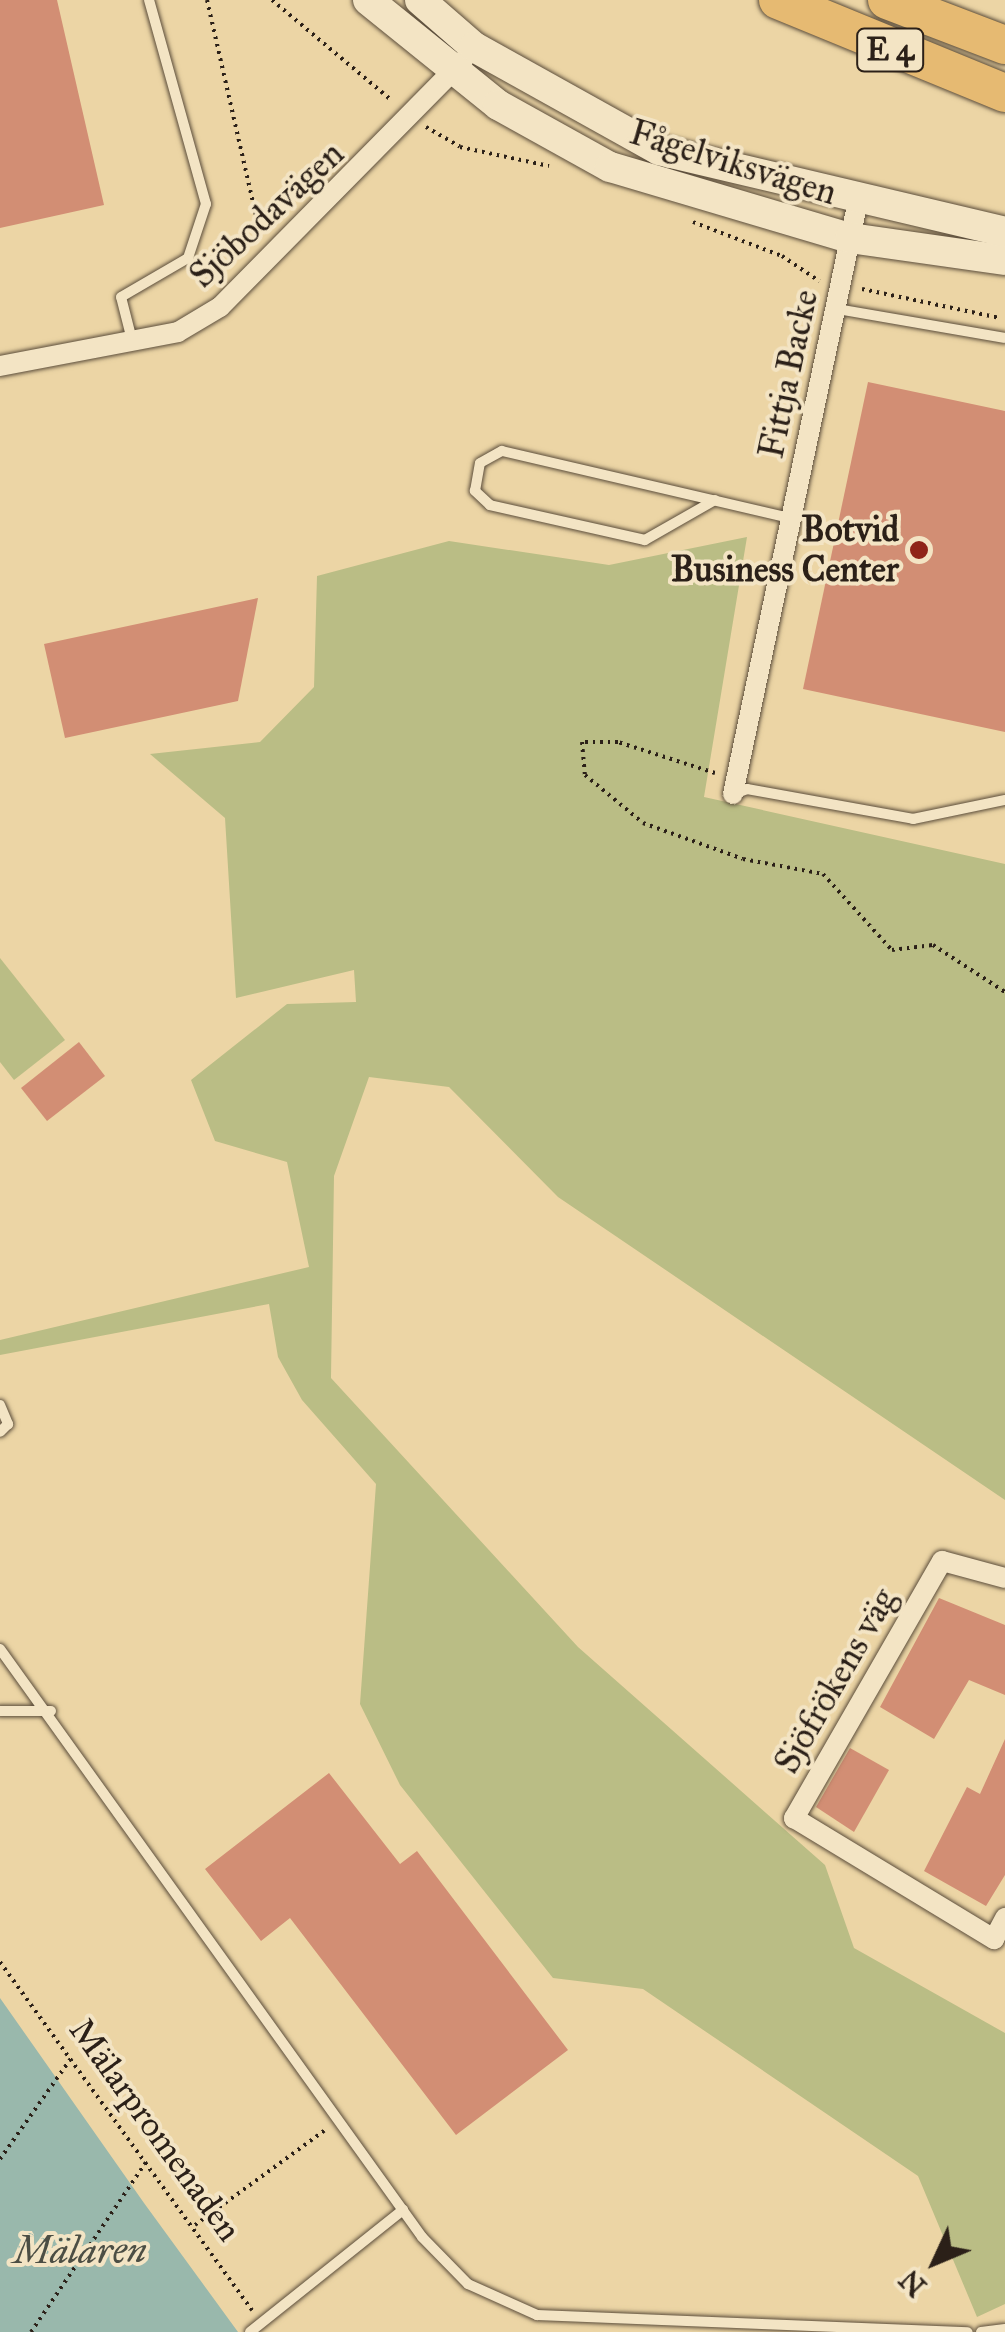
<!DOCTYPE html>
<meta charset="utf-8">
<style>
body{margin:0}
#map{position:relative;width:1005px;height:2332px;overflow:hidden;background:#ecd5a5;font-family:"IM FELL Great Primer",serif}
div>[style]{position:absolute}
.green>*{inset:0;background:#babd85}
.water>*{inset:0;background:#99b8ac}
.building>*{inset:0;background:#d28e74}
.path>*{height:4px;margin-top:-2px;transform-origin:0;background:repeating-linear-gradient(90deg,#2b2018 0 2.5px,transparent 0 7.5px)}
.roads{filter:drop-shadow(0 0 2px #5b4d3b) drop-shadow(0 0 2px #5b4d3b)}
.lane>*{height:10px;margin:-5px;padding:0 5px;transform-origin:5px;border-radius:5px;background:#f3e4c4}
.street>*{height:20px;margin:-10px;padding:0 10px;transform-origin:10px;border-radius:10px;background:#f3e4c4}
.secondary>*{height:30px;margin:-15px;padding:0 15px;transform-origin:15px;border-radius:15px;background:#f3e4c4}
.highway>*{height:38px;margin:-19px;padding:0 19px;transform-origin:19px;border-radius:19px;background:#e6ba72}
.dots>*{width:28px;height:28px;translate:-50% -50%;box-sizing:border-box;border:5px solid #f3e4c4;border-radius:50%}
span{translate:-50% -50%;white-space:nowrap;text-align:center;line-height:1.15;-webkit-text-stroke:8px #f3e4c4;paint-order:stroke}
.shield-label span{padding:2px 8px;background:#f3e4c4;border:2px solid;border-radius:8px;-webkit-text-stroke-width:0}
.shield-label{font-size:32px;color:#2b2018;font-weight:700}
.street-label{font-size:35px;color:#2b2018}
.poi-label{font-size:35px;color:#2b2018;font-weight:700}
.right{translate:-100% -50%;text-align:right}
.water-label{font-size:38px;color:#4c4e44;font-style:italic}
.north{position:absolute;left:885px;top:2212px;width:100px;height:100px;-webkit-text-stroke:8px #f3e4c4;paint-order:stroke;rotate:226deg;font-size:28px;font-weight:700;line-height:40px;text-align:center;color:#2b2018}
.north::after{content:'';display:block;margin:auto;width:35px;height:45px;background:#2b2018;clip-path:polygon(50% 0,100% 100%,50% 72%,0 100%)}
</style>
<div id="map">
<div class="green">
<div style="clip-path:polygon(747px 537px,704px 797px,1005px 864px,1005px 1500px,558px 1197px,449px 1087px,369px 1077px,334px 1176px,331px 1378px,578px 1647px,825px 1865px,854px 1948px,1005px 2033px,1005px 2304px,977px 2317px,918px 2176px,643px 1989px,553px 1978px,400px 1785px,360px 1704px,376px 1484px,302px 1400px,278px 1357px,269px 1304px,0 1355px,0 1340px,309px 1267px,287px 1162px,215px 1141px,191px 1080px,287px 1004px,356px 1002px,354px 970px,236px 998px,225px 818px,150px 754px,260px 742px,314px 687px,317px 576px,449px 541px,609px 565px)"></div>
<div style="clip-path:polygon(0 958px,65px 1040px,14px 1080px,0 1062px)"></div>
</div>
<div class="water">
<div style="clip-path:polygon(0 1998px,144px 2203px,238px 2332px,0 2332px)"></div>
</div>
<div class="building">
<div style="clip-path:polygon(0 0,57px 0,104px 205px,0 228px)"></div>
<div style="clip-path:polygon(868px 382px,1005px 411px,1005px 732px,803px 689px)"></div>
<div style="clip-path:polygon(258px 598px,238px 701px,65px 738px,44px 644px)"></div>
<div style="clip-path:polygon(79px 1042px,105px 1076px,47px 1121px,21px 1088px)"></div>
<div style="clip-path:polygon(939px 1598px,1005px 1625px,1005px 1695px,969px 1680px,934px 1739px,880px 1707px)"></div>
<div style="clip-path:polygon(1005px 1739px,1005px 1875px,986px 1906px,924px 1871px,967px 1787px,980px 1794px)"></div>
<div style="clip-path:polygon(850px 1748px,889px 1770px,854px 1832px,816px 1807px)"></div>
<div style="clip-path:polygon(329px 1773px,400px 1864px,417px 1851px,568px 2050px,456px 2135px,290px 1918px,261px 1941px,205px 1869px)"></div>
</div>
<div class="path">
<div style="left:207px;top:0;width:240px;rotate:77.2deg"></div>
<div style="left:272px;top:0;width:155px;rotate:40deg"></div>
<div style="left:426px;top:127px;width:39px;rotate:30deg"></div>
<div style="left:460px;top:147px;width:91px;rotate:12.1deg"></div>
<div style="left:693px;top:222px;width:95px;rotate:20.9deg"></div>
<div style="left:782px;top:256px;width:45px;rotate:34deg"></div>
<div style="left:862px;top:289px;width:141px;rotate:11.9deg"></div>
<div style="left:715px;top:773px;width:102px;rotate:-162.3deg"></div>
<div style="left:618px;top:742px;width:36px;rotate:180deg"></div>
<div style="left:582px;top:742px;width:33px;rotate:85deg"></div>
<div style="left:585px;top:775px;width:75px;rotate:39.6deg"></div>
<div style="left:643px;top:823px;width:106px;rotate:19.8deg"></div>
<div style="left:743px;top:859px;width:81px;rotate:10.6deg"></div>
<div style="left:823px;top:874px;width:103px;rotate:47.8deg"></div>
<div style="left:892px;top:950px;width:41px;rotate:-7deg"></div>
<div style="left:933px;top:945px;width:86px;rotate:33.1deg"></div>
<div style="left:0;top:1962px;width:430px;rotate:54.1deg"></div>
<div style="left:0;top:2159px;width:125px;rotate:-54.8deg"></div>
<div style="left:195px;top:2225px;width:160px;rotate:-36.1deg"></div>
<div style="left:31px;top:2332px;width:205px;rotate:-55.9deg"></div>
</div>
<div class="roads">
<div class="lane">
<div style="left:837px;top:309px;width:170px;rotate:9.8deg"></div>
<div style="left:132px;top:340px;width:44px;rotate:-104.3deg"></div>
<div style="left:121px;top:297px;width:78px;rotate:-30.2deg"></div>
<div style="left:188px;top:258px;width:57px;rotate:-71.6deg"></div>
<div style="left:206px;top:204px;width:212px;rotate:-105.6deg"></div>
<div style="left:715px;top:500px;width:81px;rotate:150.3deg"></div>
<div style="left:645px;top:540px;width:159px;rotate:-167.3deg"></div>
<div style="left:490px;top:505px;width:21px;rotate:-137deg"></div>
<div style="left:475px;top:491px;width:28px;rotate:-80deg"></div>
<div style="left:480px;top:463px;width:25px;rotate:-29deg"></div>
<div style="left:502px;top:451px;width:297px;rotate:13.1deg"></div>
<div style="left:734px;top:794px;width:14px;rotate:-21deg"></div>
<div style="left:747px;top:789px;width:169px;rotate:10.2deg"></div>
<div style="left:913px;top:819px;width:94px;rotate:-11.7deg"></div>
<div style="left:0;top:1405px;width:21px;rotate:67deg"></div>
<div style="left:8px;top:1424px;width:11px;rotate:135deg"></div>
<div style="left:0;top:1649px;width:724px;rotate:54.33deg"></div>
<div style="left:422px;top:2237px;width:66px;rotate:45.6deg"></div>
<div style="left:468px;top:2284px;width:76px;rotate:24.2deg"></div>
<div style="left:537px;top:2315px;width:431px;rotate:2.3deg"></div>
<div style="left:0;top:1711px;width:51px"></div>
<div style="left:250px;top:2332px;width:196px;rotate:-38.6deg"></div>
<div style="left:981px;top:2332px;width:24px;rotate:-7deg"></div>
</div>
<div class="street">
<div style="left:0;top:366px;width:181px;rotate:-10.8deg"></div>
<div style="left:178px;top:332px;width:49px;rotate:-30.8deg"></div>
<div style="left:220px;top:307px;width:346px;rotate:-45.4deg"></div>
<div style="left:733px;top:794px;width:606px;rotate:-78.1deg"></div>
<div style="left:1005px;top:1578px;width:65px;rotate:-164.9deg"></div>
<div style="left:942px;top:1561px;width:297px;rotate:119.9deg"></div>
<div style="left:794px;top:1818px;width:234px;rotate:31.2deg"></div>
<div style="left:994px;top:1939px;width:24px;rotate:-62deg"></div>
</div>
<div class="secondary">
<div style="left:368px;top:0;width:167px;rotate:38.9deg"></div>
<div style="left:498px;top:105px;width:128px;rotate:29deg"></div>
<div style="left:610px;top:167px;width:250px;rotate:16.5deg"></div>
<div style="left:850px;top:238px;width:157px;rotate:8.1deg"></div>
<div style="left:420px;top:0;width:72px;rotate:41deg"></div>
<div style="left:474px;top:47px;width:212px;rotate:29.1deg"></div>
<div style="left:659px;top:150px;width:356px;rotate:13.3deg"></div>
</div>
<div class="highway">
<div style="left:778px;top:0;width:245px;rotate:22.3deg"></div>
<div style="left:887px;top:0;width:126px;rotate:20.9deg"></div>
</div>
</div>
<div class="dots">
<div style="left:919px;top:550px;background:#8f2418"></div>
</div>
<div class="shield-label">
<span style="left:890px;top:50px">E 4</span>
</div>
<div class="street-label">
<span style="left:733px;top:163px;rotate:17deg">Fågelviksvägen</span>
<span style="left:267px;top:215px;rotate:-43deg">Sjöbodavägen</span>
<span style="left:789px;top:374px;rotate:-78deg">Fittja Backe</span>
<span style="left:836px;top:1681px;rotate:-60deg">Sjöfrökens väg</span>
<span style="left:155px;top:2130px;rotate:54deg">Mälarpromenaden</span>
</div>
<div class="poi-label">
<span class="right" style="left:899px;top:550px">Botvid<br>Business Center</span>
</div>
<div class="water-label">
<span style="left:80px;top:2251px">Mälaren</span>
</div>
<div class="north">N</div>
</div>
